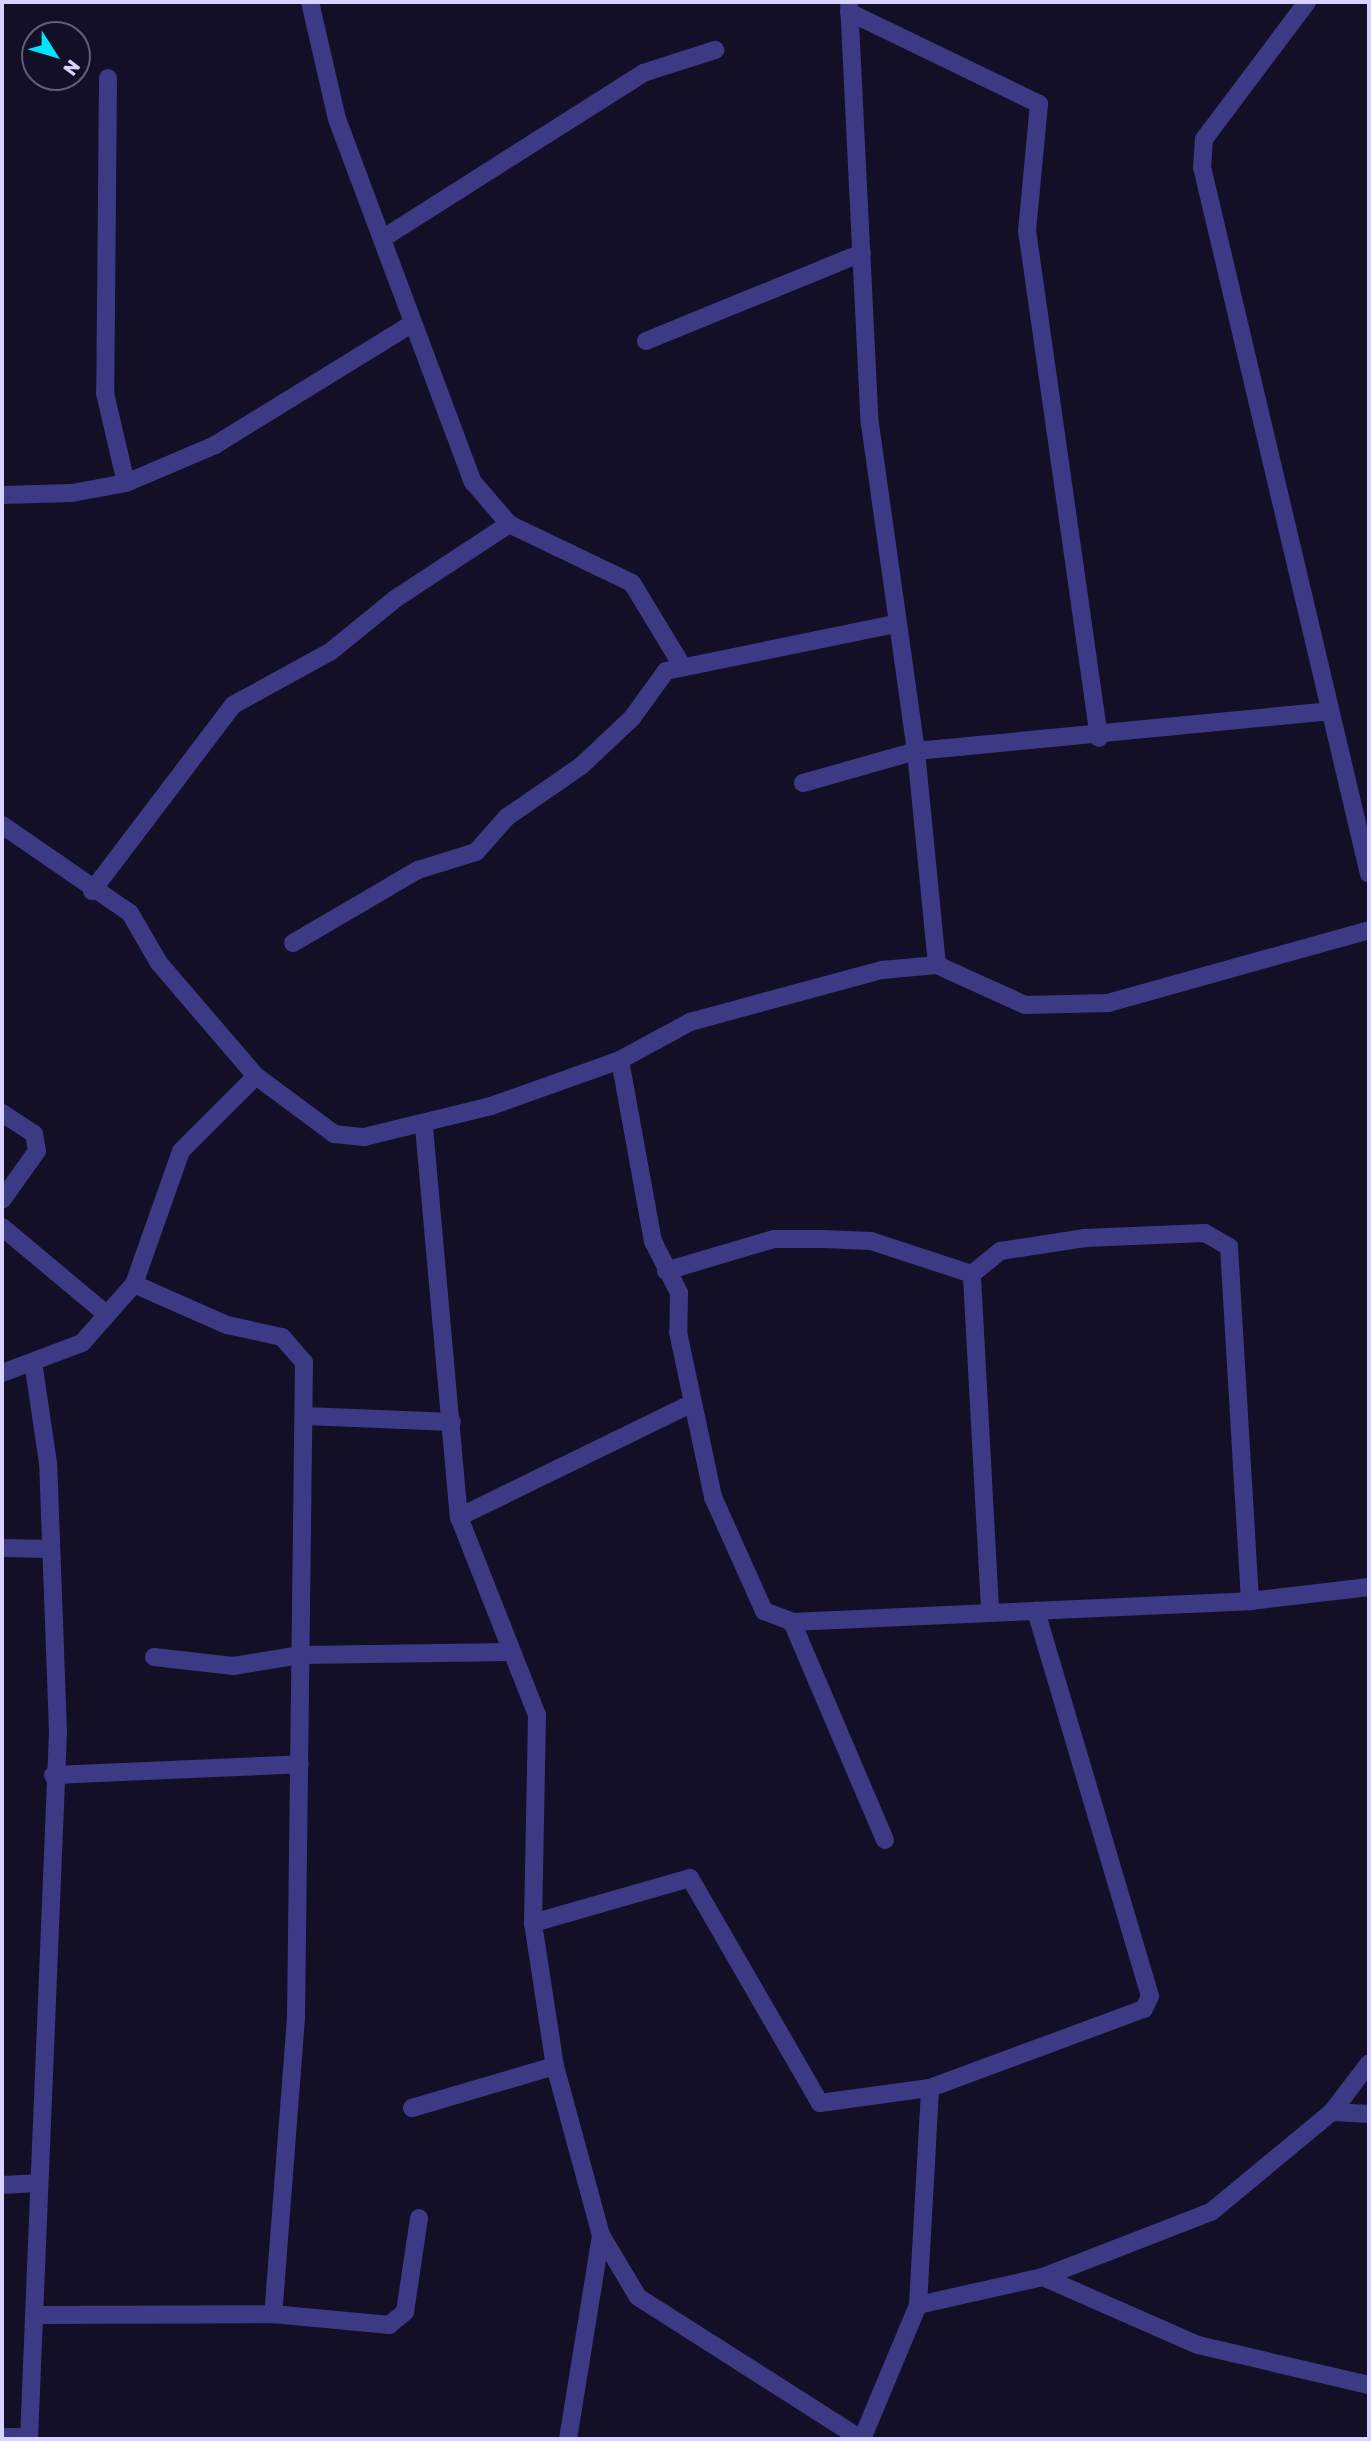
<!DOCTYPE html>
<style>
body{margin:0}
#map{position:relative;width:1371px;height:2441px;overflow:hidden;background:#130f26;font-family:Rubik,sans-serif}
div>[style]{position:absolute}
.minor>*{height:18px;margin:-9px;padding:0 9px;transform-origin:9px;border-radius:9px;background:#3d3a85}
span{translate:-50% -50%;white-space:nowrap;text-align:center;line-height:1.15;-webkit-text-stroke:7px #130f26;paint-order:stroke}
.frame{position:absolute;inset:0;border:4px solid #d9d4ff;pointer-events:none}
.north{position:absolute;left:21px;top:21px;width:70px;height:70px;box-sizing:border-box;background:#130f26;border:2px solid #625e7d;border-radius:50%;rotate:127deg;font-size:19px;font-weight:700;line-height:28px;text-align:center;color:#d9d4ff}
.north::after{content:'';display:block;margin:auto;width:24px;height:32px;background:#00e5ff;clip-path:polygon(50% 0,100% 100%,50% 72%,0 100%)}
</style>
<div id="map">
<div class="minor">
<div style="left:310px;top:2px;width:120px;rotate:77deg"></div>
<div style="left:337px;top:119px;width:388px;rotate:69.5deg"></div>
<div style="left:473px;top:482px;width:55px;rotate:49.4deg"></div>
<div style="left:509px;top:524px;width:136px;rotate:25.6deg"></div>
<div style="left:632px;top:583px;width:95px;rotate:58.8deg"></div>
<div style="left:849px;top:2px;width:423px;rotate:87.2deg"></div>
<div style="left:870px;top:424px;width:330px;rotate:82deg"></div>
<div style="left:916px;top:751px;width:215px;rotate:84.4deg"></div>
<div style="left:1307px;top:2px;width:171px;rotate:126.9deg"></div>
<div style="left:1204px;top:139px;width:28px;rotate:94deg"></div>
<div style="left:1202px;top:167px;width:726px;rotate:76.71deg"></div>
<div style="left:849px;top:12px;width:211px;rotate:25.8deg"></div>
<div style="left:1039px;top:104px;width:127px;rotate:95.4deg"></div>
<div style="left:1027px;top:230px;width:513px;rotate:81.93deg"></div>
<div style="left:108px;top:78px;width:315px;rotate:90.5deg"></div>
<div style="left:105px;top:393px;width:92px;rotate:76.9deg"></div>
<div style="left:385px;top:237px;width:306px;rotate:-32.4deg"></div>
<div style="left:643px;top:73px;width:76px;rotate:-17.7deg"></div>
<div style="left:646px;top:341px;width:233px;rotate:-22.2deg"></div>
<div style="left:2px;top:495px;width:70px;rotate:-1.6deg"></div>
<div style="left:72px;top:493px;width:55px;rotate:-10.5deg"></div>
<div style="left:126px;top:483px;width:97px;rotate:-23.1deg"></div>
<div style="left:215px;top:445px;width:231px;rotate:-31.6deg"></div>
<div style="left:803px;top:783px;width:117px;rotate:-15.8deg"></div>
<div style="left:916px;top:751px;width:415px;rotate:-5.5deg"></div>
<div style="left:2px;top:825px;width:155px;rotate:34.5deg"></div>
<div style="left:130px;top:913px;width:58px;rotate:59.9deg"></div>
<div style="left:159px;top:963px;width:149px;rotate:49.4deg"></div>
<div style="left:256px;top:1076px;width:97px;rotate:36.6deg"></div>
<div style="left:334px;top:1134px;width:30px;rotate:6deg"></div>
<div style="left:364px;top:1137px;width:131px;rotate:-13.7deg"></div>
<div style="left:491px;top:1106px;width:137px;rotate:-19.6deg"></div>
<div style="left:620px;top:1060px;width:80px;rotate:-28.5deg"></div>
<div style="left:690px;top:1022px;width:199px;rotate:-15.2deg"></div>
<div style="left:882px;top:970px;width:55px;rotate:-5.2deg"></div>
<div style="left:937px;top:965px;width:97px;rotate:24.4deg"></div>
<div style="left:1025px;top:1005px;width:83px;rotate:-1.4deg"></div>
<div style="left:1108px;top:1003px;width:271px;rotate:-15.6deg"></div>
<div style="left:92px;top:891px;width:233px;rotate:-52.8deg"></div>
<div style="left:233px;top:705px;width:111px;rotate:-28.7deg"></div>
<div style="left:330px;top:652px;width:84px;rotate:-39.2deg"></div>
<div style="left:395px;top:599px;width:136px;rotate:-33.3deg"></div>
<div style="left:293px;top:943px;width:145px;rotate:-30.3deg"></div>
<div style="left:418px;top:870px;width:61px;rotate:-17.2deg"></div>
<div style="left:476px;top:852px;width:47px;rotate:-48.5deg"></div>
<div style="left:507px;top:817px;width:90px;rotate:-34.6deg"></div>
<div style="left:581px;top:766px;width:70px;rotate:-43.3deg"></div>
<div style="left:632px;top:718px;width:58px;rotate:-54.1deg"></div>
<div style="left:666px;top:671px;width:233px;rotate:-11.6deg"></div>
<div style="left:620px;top:1060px;width:184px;rotate:79.7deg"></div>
<div style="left:653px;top:1241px;width:58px;rotate:63.4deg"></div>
<div style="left:679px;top:1293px;width:39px;rotate:91deg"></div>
<div style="left:678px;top:1332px;width:169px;rotate:78deg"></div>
<div style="left:713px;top:1497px;width:125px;rotate:65.9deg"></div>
<div style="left:764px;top:1611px;width:30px;rotate:21deg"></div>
<div style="left:792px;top:1622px;width:458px;rotate:-2.6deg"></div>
<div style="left:1250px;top:1601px;width:120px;rotate:-6.7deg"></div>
<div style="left:2px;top:1113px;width:38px;rotate:33deg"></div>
<div style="left:34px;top:1134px;width:17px;rotate:80deg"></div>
<div style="left:37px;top:1151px;width:60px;rotate:125.5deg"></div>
<div style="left:424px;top:1127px;width:392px;rotate:84.9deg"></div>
<div style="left:459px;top:1517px;width:213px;rotate:68.5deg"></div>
<div style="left:537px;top:1715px;width:208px;rotate:91.1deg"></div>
<div style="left:533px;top:1923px;width:145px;rotate:81.3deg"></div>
<div style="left:555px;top:2066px;width:175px;rotate:74.8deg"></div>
<div style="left:601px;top:2235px;width:72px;rotate:59.2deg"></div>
<div style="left:638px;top:2297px;width:264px;rotate:32.5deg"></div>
<div style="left:2px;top:1227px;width:134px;rotate:39.9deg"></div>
<div style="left:666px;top:1271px;width:113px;rotate:-16.5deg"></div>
<div style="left:774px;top:1239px;width:49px"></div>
<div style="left:823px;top:1239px;width:48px;rotate:2.4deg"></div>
<div style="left:871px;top:1241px;width:106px;rotate:18.1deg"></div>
<div style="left:134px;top:1284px;width:102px;rotate:23.8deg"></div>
<div style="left:227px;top:1325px;width:56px;rotate:12.3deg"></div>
<div style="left:282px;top:1337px;width:33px;rotate:49deg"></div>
<div style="left:304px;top:1362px;width:656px;rotate:90.7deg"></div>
<div style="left:296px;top:2018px;width:297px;rotate:94.4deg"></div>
<div style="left:2px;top:1373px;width:85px;rotate:-20.6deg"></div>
<div style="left:82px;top:1343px;width:79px;rotate:-48.6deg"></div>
<div style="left:134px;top:1284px;width:141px;rotate:-70.5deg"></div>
<div style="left:181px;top:1151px;width:106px;rotate:-45deg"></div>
<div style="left:305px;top:1416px;width:147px;rotate:2.3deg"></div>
<div style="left:459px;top:1517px;width:258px;rotate:-26deg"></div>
<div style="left:2px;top:1548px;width:49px;rotate:1.2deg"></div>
<div style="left:990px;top:1609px;width:335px;rotate:-93.1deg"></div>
<div style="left:972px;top:1274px;width:36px;rotate:-39deg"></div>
<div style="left:1000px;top:1251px;width:86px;rotate:-8.7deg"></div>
<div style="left:1085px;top:1238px;width:120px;rotate:-2.4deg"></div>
<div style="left:1205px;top:1233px;width:28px;rotate:30deg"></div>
<div style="left:1229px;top:1247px;width:355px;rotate:86.6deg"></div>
<div style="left:792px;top:1622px;width:237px;rotate:66.9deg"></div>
<div style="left:154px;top:1657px;width:80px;rotate:6.5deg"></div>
<div style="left:233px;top:1666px;width:69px;rotate:-9.2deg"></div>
<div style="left:301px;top:1655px;width:211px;rotate:-0.8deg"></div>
<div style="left:53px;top:1775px;width:247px;rotate:-2.5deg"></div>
<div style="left:533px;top:1923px;width:163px;rotate:-16deg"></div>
<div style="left:690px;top:1878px;width:260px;rotate:60deg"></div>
<div style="left:820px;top:2103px;width:111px;rotate:-7.8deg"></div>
<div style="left:412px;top:2108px;width:149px;rotate:-16.4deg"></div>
<div style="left:1332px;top:2112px;width:37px;rotate:3deg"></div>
<div style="left:2px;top:2185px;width:36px;rotate:-3deg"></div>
<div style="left:1043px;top:2277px;width:169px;rotate:23.7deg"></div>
<div style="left:1198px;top:2345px;width:176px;rotate:13.2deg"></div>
<div style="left:918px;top:2305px;width:217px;rotate:-86.8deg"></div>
<div style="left:930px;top:2088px;width:228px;rotate:-20.3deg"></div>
<div style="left:1144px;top:2009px;width:14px;rotate:-65deg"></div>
<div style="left:1150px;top:1996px;width:402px;rotate:-106.5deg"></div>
<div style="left:37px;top:2315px;width:236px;rotate:-0.2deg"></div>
<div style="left:273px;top:2314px;width:117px;rotate:5.4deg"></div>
<div style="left:389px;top:2325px;width:21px;rotate:-39deg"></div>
<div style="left:405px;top:2312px;width:95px;rotate:-81.5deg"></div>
<div style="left:2px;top:2437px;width:27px"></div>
<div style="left:29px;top:2439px;width:708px;rotate:-87.65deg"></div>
<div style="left:58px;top:1732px;width:269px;rotate:-92.1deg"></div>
<div style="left:48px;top:1463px;width:102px;rotate:-98.4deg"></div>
<div style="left:568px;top:2439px;width:207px;rotate:-80.8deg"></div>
<div style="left:862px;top:2439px;width:145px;rotate:-67.3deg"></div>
<div style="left:918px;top:2305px;width:128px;rotate:-12.6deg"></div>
<div style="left:1043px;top:2277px;width:180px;rotate:-21.2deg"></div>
<div style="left:1211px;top:2212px;width:157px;rotate:-39.6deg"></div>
<div style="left:1332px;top:2112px;width:61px;rotate:-52.9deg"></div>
</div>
<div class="frame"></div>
<div class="north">N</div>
</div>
